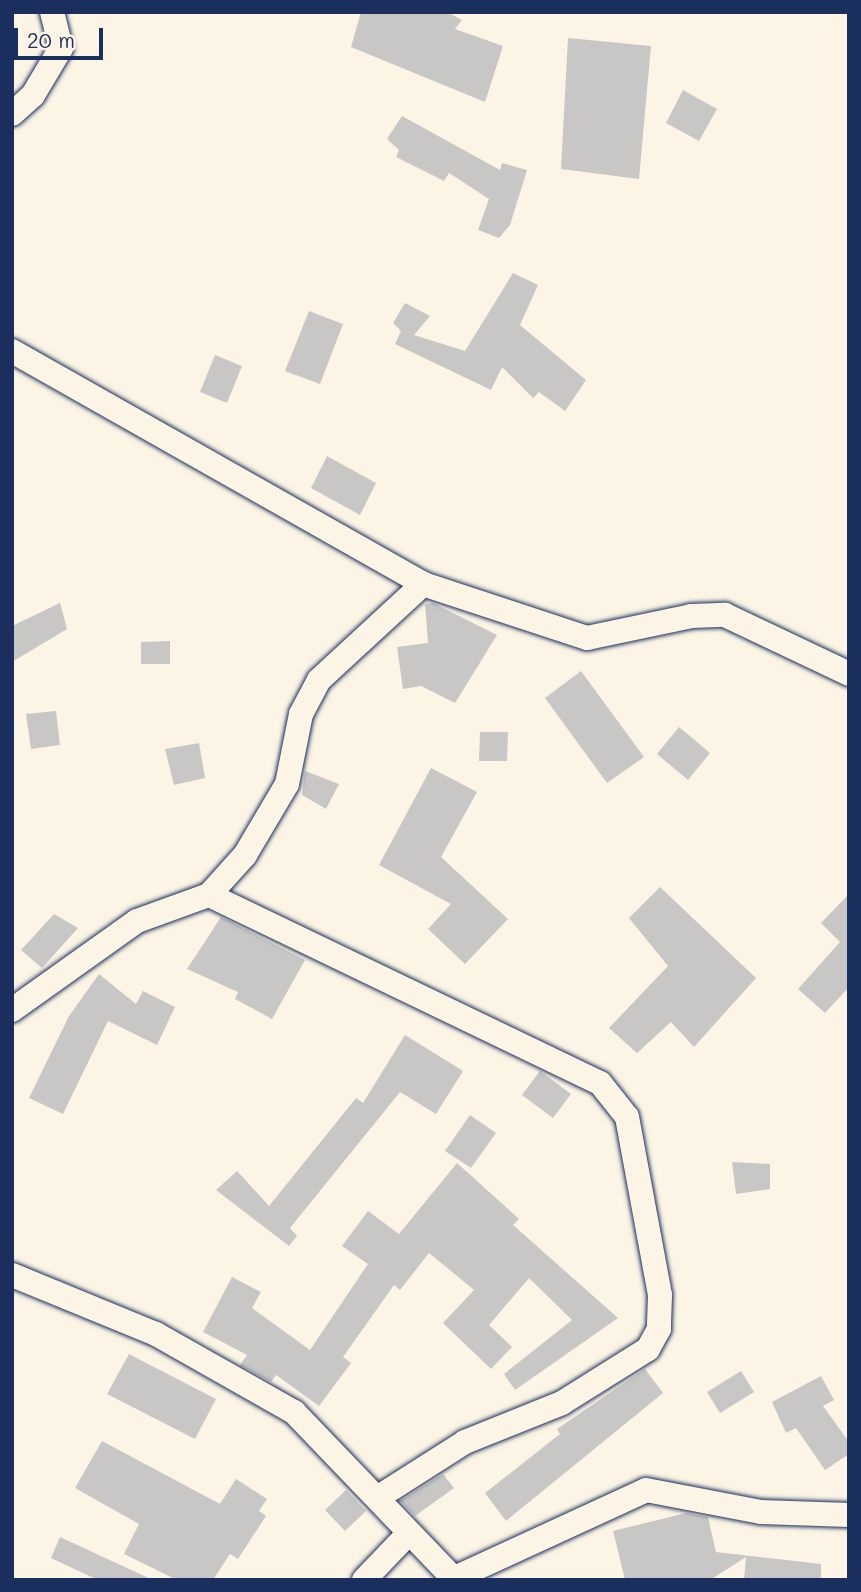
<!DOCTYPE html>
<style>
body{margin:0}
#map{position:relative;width:861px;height:1592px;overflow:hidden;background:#fcf5e5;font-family:Mali,sans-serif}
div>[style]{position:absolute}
.building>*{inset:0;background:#c8c7c6}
.roads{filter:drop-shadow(0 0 2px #1b2f5e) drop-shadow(0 0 2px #1b2f5e)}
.street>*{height:24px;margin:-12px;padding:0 12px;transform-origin:12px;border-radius:12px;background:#fcf5e5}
span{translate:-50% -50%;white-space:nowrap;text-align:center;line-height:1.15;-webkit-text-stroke:7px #fcf5e5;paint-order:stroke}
.frame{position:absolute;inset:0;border:14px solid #1b2f5e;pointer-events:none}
.scale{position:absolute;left:14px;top:28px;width:89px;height:32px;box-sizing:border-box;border:4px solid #1b2f5e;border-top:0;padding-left:9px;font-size:21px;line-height:24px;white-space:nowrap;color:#1b2f5e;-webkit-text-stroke:5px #fcf5e5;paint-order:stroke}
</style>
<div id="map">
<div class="building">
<div style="clip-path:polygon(361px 12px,447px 12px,462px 20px,455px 29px,503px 46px,485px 102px,351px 47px)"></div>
<div style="clip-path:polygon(568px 38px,651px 46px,639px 179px,561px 169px)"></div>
<div style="clip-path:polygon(683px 90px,717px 109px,699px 141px,666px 123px)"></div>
<div style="clip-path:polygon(402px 116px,500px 170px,502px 163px,527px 170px,510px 225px,499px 238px,478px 230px,489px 199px,449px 173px,444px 181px,396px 157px,399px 150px,387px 139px)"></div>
<div style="clip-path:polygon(513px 273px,538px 285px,520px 325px,586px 380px,565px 411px,539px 392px,533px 398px,502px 367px,491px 390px,395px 344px,401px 331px,393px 323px,405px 303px,430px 316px,414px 335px,465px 351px)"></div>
<div style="clip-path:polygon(309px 311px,343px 324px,320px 384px,285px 371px)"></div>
<div style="clip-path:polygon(215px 355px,242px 366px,227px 403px,200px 392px)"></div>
<div style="clip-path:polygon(327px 456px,376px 483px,360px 515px,311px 488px)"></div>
<div style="clip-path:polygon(60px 603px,67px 629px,12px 662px,12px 626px)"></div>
<div style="clip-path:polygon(433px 603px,497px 635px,455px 703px,421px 686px,403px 689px,397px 647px,428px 643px,425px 604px)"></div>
<div style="clip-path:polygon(170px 641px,170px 664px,141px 664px,141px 642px)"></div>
<div style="clip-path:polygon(581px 671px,644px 757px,607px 783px,545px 698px)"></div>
<div style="clip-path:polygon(56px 711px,60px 745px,31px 749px,26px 714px)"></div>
<div style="clip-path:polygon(679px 727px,710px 753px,688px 780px,657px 754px)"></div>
<div style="clip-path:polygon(480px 732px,508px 732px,507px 761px,479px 761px)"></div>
<div style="clip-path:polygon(199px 743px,205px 778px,174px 785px,165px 749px)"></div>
<div style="clip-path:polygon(431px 768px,477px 792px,441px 857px,508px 919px,465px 964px,428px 929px,451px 904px,379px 865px)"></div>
<div style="clip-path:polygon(305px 771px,339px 784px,326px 809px,302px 795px)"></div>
<div style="clip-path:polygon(660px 887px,756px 978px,694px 1047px,671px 1022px,637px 1053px,609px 1028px,668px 966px,629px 918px)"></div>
<div style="clip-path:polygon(849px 894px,849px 987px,825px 1013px,798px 989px,840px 942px,821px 923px)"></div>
<div style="clip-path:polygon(54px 914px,78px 928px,42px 968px,21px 950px)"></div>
<div style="clip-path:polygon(221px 917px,305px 960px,272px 1019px,235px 999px,238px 992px,187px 969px)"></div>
<div style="clip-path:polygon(99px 974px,136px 1004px,143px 991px,175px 1007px,157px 1045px,108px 1021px,63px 1114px,29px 1098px,69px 1016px)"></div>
<div style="clip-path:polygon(405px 1035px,463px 1071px,436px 1114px,400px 1092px,290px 1228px,297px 1236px,289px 1246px,216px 1190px,237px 1171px,269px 1206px,356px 1098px,363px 1103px)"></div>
<div style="clip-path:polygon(540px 1071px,571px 1094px,553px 1118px,522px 1095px)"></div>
<div style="clip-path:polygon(470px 1115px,496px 1133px,471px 1168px,445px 1151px)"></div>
<div style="clip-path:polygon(732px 1162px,770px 1164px,770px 1189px,736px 1194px)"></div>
<div style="clip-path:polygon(457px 1163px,519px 1219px,513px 1225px,618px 1318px,515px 1390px,504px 1374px,572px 1320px,529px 1278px,489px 1325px,512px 1347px,491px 1369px,443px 1323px,474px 1290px,429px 1253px,400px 1290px,394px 1285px,343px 1357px,351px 1363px,319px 1406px,276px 1375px,271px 1382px,240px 1365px,247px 1355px,203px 1332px,232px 1277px,261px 1292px,252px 1308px,310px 1350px,368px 1264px,342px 1246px,368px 1211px,399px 1234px)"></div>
<div style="clip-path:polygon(129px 1354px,216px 1399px,195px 1439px,107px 1394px)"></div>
<div style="clip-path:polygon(645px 1369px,663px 1393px,506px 1521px,485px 1493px,560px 1434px,557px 1429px)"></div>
<div style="clip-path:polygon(741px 1371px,754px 1392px,720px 1413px,707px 1392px)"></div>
<div style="clip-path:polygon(821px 1376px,834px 1400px,823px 1406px,849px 1442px,849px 1454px,825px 1470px,796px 1428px,786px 1433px,772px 1402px)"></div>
<div style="clip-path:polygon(102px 1441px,220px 1504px,236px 1479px,267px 1499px,259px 1511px,266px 1516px,238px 1559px,230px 1554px,213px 1580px,177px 1580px,124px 1554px,139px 1524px,75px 1488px)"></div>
<div style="clip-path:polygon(443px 1474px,454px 1488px,415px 1516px,400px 1501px)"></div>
<div style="clip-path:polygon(346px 1490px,366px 1511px,345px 1531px,325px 1510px)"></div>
<div style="clip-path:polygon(686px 1513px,708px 1517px,716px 1552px,821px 1564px,821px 1580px,744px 1580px,746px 1557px,710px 1580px,625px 1580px,613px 1531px)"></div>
<div style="clip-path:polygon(60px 1537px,153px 1580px,98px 1580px,51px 1558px)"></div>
</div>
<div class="roads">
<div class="street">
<div style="left:12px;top:114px;width:28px;rotate:-42deg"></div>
<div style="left:33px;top:95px;width:55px;rotate:-59.2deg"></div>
<div style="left:61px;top:48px;width:37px;rotate:-104deg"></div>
<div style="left:12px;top:351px;width:472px;rotate:29.5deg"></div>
<div style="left:423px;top:584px;width:173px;rotate:18.2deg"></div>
<div style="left:587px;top:638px;width:106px;rotate:-11.9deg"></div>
<div style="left:691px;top:616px;width:34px;rotate:-2deg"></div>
<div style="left:725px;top:615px;width:137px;rotate:25.4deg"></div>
<div style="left:209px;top:895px;width:434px;rotate:25.7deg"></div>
<div style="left:600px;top:1083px;width:43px;rotate:51.5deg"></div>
<div style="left:627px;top:1117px;width:181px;rotate:79.5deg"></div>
<div style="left:660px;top:1295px;width:34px;rotate:92deg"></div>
<div style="left:659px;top:1329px;width:23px;rotate:119deg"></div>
<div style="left:648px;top:1349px;width:102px;rotate:147.9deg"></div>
<div style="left:562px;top:1403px;width:105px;rotate:158.1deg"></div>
<div style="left:465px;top:1442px;width:104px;rotate:147.5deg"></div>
<div style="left:12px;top:1010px;width:153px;rotate:-35.5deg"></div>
<div style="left:137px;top:921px;width:77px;rotate:-19.9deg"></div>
<div style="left:209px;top:895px;width:54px;rotate:-48deg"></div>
<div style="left:245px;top:855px;width:82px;rotate:-59.4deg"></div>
<div style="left:287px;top:784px;width:71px;rotate:-78.7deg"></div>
<div style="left:301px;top:714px;width:38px;rotate:-62deg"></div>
<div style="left:319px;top:680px;width:142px;rotate:-42.7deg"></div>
<div style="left:12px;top:1275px;width:156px;rotate:22.3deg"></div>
<div style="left:156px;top:1334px;width:159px;rotate:29.5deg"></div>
<div style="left:294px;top:1412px;width:233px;rotate:46.2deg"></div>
<div style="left:455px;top:1578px;width:210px;rotate:-24.7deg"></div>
<div style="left:646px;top:1490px;width:117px;rotate:10.8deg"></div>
<div style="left:761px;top:1512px;width:88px;rotate:2deg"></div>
<div style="left:364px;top:1580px;width:62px;rotate:-46.3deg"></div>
</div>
</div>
<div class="frame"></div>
<div class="scale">20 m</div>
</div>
